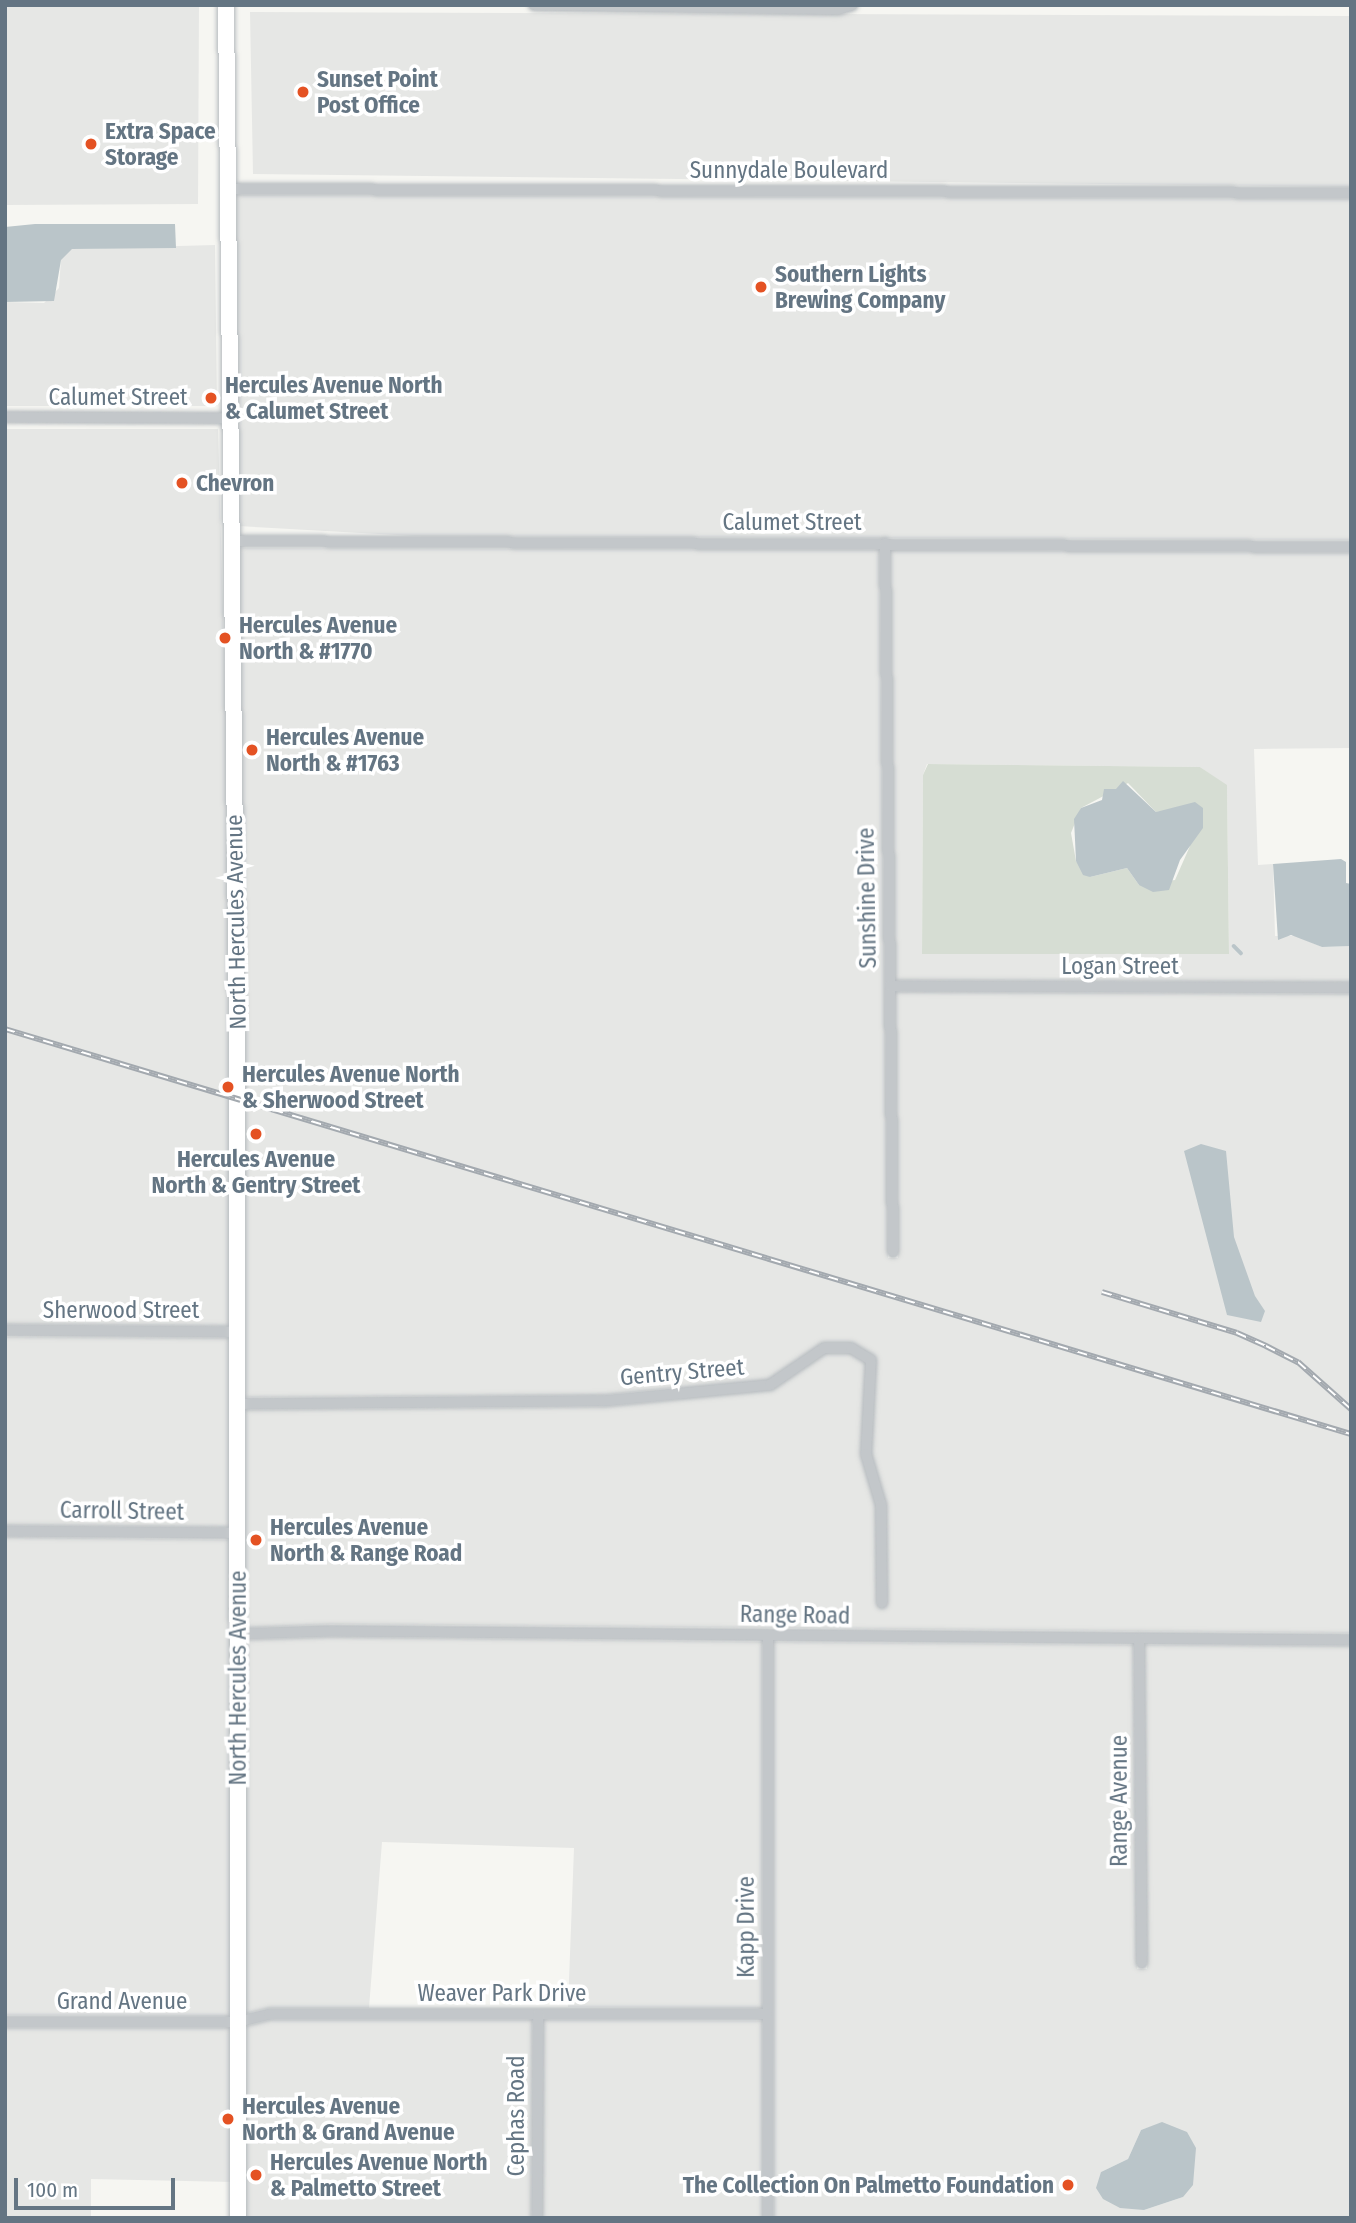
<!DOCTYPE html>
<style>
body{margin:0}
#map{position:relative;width:1356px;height:2223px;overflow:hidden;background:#f6f6f2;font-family:"Fira Sans Condensed",sans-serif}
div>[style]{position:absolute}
.built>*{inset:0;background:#e6e7e5}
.green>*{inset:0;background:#d6ddd3}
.water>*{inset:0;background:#bac5c9}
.stream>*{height:3.5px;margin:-1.75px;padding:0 1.75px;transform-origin:1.75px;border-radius:1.75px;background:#bac5c9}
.roads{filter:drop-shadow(0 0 2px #b5babe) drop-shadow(0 0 2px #b5babe)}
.street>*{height:10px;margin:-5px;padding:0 5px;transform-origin:5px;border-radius:5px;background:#c3c7ca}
.secondary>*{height:16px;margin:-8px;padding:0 8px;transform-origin:8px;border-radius:8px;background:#fff}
.rail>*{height:6px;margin-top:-3px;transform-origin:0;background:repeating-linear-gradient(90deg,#fff 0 10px,#a3a9af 0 20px);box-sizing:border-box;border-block:2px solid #a3a9af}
.dots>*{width:19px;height:19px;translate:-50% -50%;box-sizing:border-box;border:4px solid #fff;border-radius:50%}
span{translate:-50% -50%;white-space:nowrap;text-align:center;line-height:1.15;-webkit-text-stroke:7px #fff;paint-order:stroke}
.poi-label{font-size:23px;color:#647583;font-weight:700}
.left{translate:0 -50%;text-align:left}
.right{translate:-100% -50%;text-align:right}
.street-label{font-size:23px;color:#647583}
.frame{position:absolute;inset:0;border:7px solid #647583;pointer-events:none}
.scale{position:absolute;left:14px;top:2178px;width:161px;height:32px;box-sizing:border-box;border:4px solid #647583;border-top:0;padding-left:9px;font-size:21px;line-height:24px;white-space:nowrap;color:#647583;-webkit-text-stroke:5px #fff;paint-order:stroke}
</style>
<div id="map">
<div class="built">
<div style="clip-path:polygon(5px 5px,199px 5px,198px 204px,5px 205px)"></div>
<div style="clip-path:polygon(250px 12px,1351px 16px,1351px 187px,253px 174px)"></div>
<div style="clip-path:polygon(233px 195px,1351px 199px,1351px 540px,415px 536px,238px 526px)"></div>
<div style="clip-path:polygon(215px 245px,217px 406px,5px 406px,5px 302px,44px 303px,59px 288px,61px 259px,71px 249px)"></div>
<div style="clip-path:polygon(5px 429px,218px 429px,228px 798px,231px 1326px,5px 1324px)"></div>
<div style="clip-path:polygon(238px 548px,879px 550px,888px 1258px,898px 1258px,895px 992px,1351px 994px,1351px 1633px,330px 1624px,243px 1628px,244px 1410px,603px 1407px,682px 1399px,681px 1387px,603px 1395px,244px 1397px)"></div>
<div style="clip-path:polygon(evenodd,890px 550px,1351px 553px,1351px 748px,1254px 749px,1258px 865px,1273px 864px,1275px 936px,1296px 936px,1322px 947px,1351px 946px,1351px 982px,895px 980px,890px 550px,927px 764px,1200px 767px,1227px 786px,1229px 954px,922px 954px,923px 775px,927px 764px)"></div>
<div style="clip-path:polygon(5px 1337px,231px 1338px,232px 1527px,5px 1525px)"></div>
<div style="clip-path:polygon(5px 1537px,232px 1540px,233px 2016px,5px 2015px)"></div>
<div style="clip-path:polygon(330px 1637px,762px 1642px,762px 2008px,568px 2007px,574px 1848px,382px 1842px,369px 2008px,269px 2008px,244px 2014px,243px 1640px)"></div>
<div style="clip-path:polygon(evenodd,773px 1642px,1133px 1645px,1137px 1969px,1147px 1969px,1144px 1645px,1351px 1646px,1351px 2218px,774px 2218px,773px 1642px,1153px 2126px,1183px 2197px,1144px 2210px,1101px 2172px,1128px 2159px,1141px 2130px,1153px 2126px)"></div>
<div style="clip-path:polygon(270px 2020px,532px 2020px,531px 2218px,245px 2218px,247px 2026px)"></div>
<div style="clip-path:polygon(543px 2020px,762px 2021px,763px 2218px,542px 2218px)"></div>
<div style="clip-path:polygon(5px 2028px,233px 2028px,233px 2182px,91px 2179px,91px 2218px,5px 2218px)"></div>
</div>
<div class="green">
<div style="clip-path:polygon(evenodd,928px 764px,1200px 767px,1227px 785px,1229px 954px,922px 954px,923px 775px,928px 764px,1128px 783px,1156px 812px,1168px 811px,1190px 846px,1175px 880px,1139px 885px,1127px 868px,1090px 877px,1076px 861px,1071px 833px,1081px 808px,1128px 783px)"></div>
</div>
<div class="water">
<div style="clip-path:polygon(35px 224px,175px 224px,176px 248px,72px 249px,61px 260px,54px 301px,5px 302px,5px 227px)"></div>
<div style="clip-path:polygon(1123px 781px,1156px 812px,1195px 802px,1203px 808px,1203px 828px,1180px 860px,1169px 890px,1153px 892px,1139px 885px,1127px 868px,1090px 877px,1083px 875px,1076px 861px,1074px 819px,1081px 808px,1102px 800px,1104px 789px,1116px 789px)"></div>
<div style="clip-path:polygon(1341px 859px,1346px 862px,1346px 883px,1351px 884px,1351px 946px,1322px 947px,1291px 935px,1278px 940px,1273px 864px)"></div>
<div style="clip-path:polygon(1201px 1144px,1226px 1151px,1234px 1237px,1255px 1296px,1265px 1311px,1261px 1322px,1227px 1315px,1184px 1151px)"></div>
<div style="clip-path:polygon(1162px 2122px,1187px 2132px,1196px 2148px,1193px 2185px,1183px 2197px,1144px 2210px,1120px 2208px,1103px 2199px,1096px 2188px,1101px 2172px,1128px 2159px,1141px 2130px)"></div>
</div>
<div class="stream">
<div style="left:1234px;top:946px;width:10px;rotate:45deg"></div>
</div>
<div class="roads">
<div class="street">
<div style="left:534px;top:5px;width:305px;rotate:0.8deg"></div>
<div style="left:839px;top:9px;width:14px;rotate:-17deg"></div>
<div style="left:228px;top:189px;width:1123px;rotate:0.2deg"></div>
<div style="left:5px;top:417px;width:226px;rotate:0.3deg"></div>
<div style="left:233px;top:541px;width:1118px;rotate:0.31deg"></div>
<div style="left:885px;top:543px;width:709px;rotate:89.35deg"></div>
<div style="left:890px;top:986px;width:461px;rotate:0.2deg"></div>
<div style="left:5px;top:1330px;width:232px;rotate:0.5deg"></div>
<div style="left:237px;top:1404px;width:366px;rotate:-0.5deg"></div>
<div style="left:603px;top:1401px;width:168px;rotate:-5.5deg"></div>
<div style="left:770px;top:1385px;width:65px;rotate:-34.4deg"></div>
<div style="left:824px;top:1348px;width:27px"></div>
<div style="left:851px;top:1348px;width:23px;rotate:31deg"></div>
<div style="left:871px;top:1360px;width:94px;rotate:93deg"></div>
<div style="left:866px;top:1454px;width:53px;rotate:73.6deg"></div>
<div style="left:881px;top:1505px;width:98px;rotate:89.4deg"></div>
<div style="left:5px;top:1531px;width:232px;rotate:0.5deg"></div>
<div style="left:238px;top:1634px;width:92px;rotate:-1.9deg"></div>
<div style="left:330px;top:1631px;width:1021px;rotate:0.51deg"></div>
<div style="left:768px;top:1635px;width:583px;rotate:90deg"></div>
<div style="left:1139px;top:1638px;width:325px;rotate:89.5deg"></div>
<div style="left:5px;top:2022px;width:233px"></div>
<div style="left:238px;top:2022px;width:32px;rotate:-14deg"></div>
<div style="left:269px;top:2014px;width:498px"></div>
<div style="left:537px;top:2218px;width:204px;rotate:-89.7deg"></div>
</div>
<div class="secondary">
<div style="left:226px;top:5px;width:1040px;rotate:89.39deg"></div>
<div style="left:237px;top:1045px;width:1173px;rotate:89.95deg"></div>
</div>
</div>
<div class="rail">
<div style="left:5px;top:1029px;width:1406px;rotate:16.75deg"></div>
<div style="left:1102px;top:1292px;width:141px;rotate:16.9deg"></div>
<div style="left:1237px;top:1333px;width:32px;rotate:24deg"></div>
<div style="left:1266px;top:1346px;width:36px;rotate:27deg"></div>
<div style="left:1298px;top:1362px;width:71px;rotate:41.6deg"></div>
</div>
<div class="dots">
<div style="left:303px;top:92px;background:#e45223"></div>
<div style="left:91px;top:144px;background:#e45223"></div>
<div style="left:761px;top:287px;background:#e45223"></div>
<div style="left:211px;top:398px;background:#e45223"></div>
<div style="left:182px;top:483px;background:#e45223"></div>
<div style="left:225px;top:638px;background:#e45223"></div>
<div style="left:252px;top:750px;background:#e45223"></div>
<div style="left:228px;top:1087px;background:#e45223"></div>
<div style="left:256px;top:1134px;background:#e45223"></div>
<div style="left:256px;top:1540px;background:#e45223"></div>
<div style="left:228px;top:2119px;background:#e45223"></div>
<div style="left:256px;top:2175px;background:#e45223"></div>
<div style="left:1068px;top:2185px;background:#e45223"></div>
</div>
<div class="poi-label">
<span class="left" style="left:317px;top:92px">Sunset Point<br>Post Office</span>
<span class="left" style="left:105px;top:144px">Extra Space<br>Storage</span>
<span class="left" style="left:775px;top:287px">Southern Lights<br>Brewing Company</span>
<span class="left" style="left:225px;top:398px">Hercules Avenue North<br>&amp; Calumet Street</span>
<span class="left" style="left:196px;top:483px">Chevron</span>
<span class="left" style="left:239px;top:638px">Hercules Avenue<br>North &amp; #1770</span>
<span class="left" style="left:266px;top:750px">Hercules Avenue<br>North &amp; #1763</span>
<span class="left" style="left:242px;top:1087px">Hercules Avenue North<br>&amp; Sherwood Street</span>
<span style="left:256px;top:1172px">Hercules Avenue<br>North &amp; Gentry Street</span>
<span class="left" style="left:270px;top:1540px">Hercules Avenue<br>North &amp; Range Road</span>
<span class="left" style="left:242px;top:2119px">Hercules Avenue<br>North &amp; Grand Avenue</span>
<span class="left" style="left:270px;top:2175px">Hercules Avenue North<br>&amp; Palmetto Street</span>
<span class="right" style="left:1054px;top:2185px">The Collection On Palmetto Foundation</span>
</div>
<div class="street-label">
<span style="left:789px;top:170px">Sunnydale Boulevard</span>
<span style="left:118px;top:397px">Calumet Street</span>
<span style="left:792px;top:522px">Calumet Street</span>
<span style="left:867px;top:898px;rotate:-91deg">Sunshine Drive</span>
<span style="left:236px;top:922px;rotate:-91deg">North Hercules Avenue</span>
<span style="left:1120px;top:966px">Logan Street</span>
<span style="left:121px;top:1310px">Sherwood Street</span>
<span style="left:682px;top:1372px;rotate:-5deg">Gentry Street</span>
<span style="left:122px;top:1511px;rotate:1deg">Carroll Street</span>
<span style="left:795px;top:1615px;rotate:1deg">Range Road</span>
<span style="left:238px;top:1678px;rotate:-90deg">North Hercules Avenue</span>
<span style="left:1119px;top:1801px;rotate:-90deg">Range Avenue</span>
<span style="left:746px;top:1927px;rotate:-90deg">Kapp Drive</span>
<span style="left:502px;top:1993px">Weaver Park Drive</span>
<span style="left:122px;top:2001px">Grand Avenue</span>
<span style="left:516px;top:2116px;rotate:-90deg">Cephas Road</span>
</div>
<div class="frame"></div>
<div class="scale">100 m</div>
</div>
